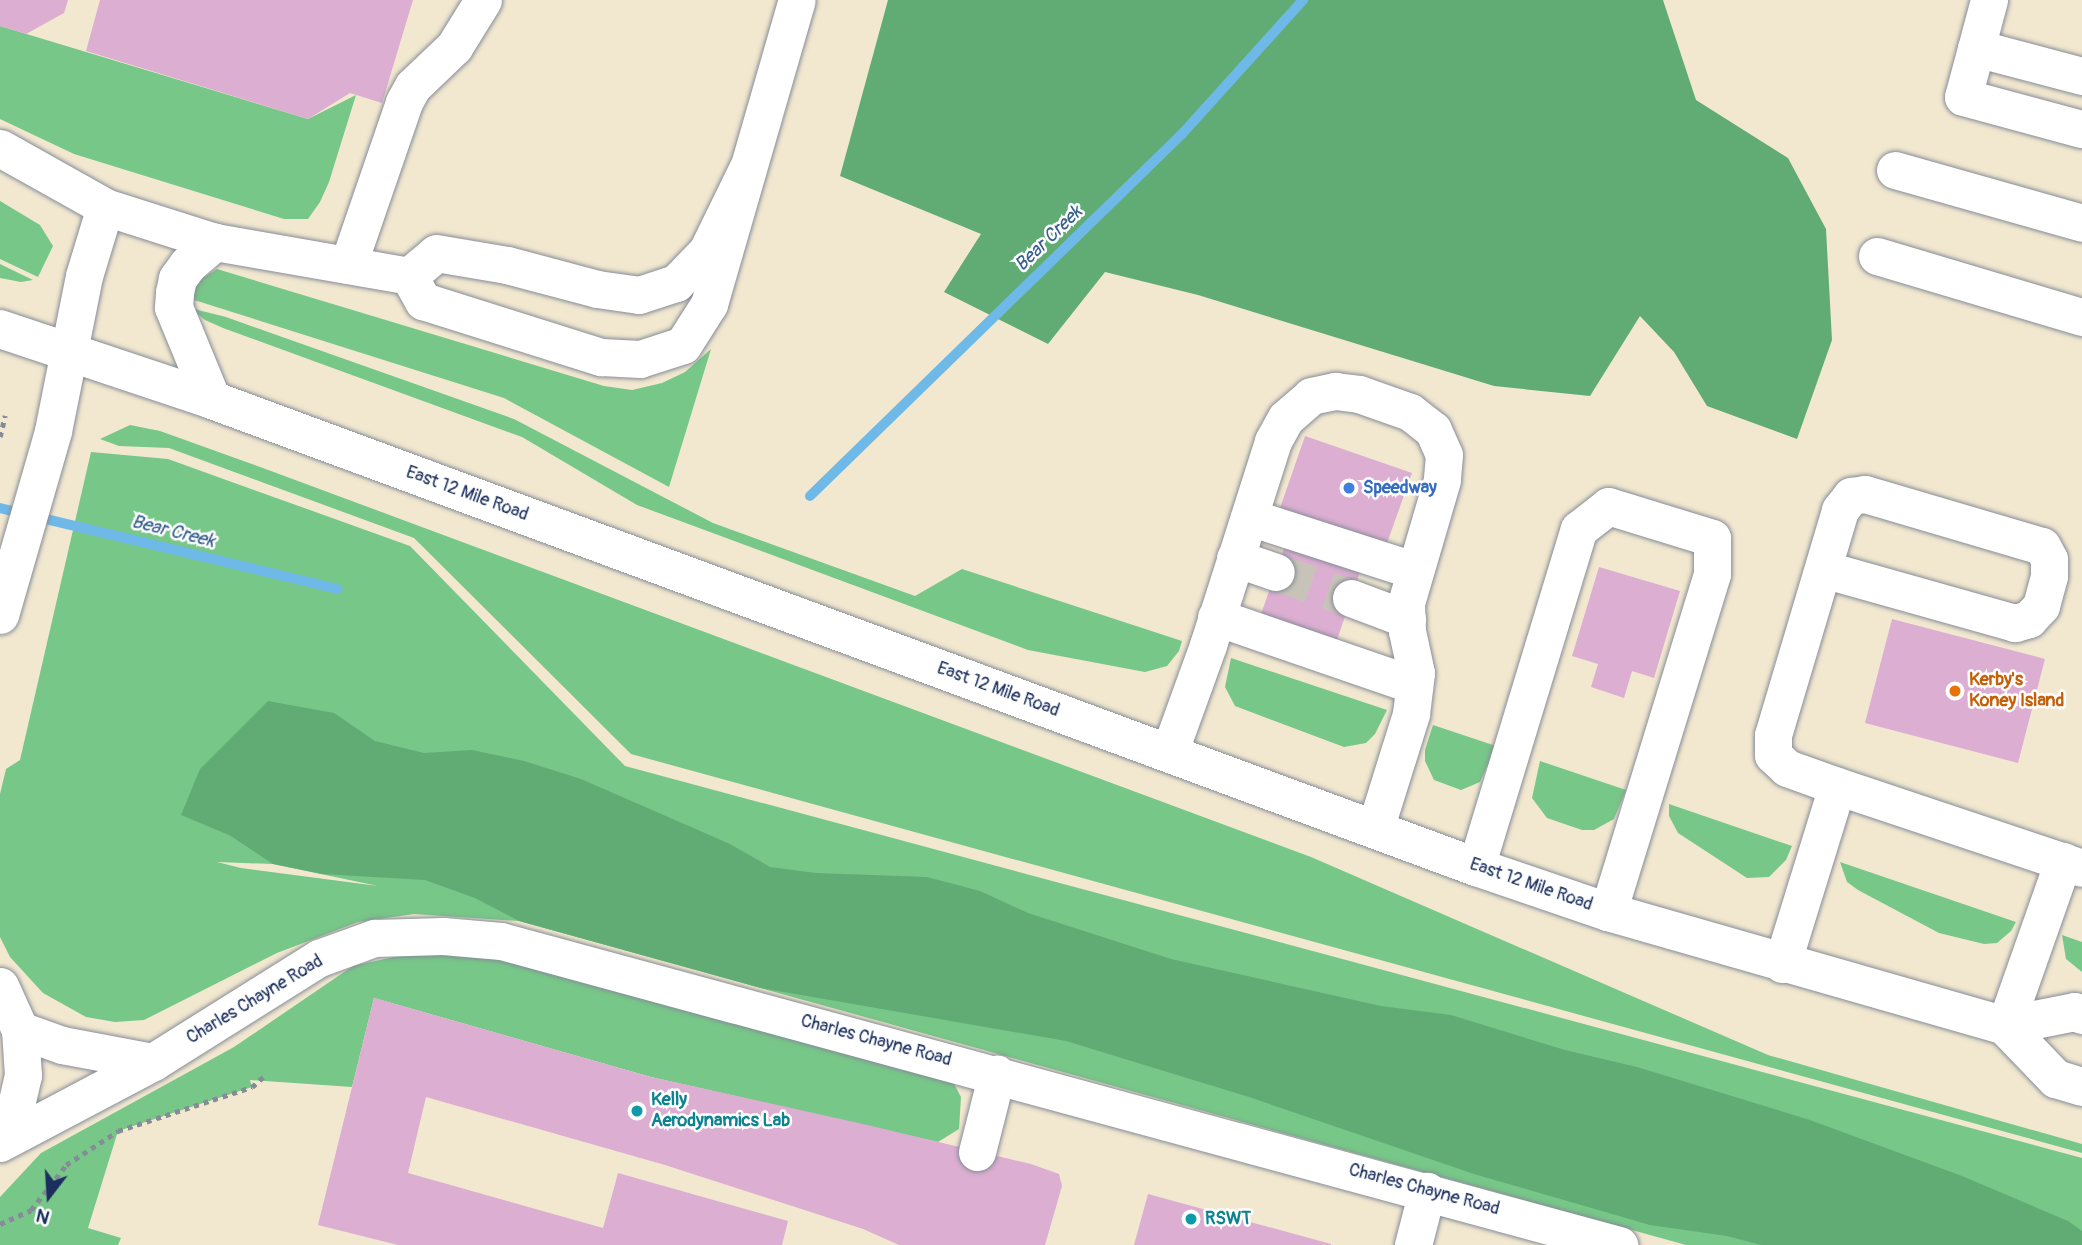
<!DOCTYPE html>
<style>
body{margin:0}
#map{position:relative;width:2082px;height:1245px;overflow:hidden;background:#f2e8d0;font-family:Pangolin,sans-serif}
div>[style]{position:absolute}
.green>*{inset:0;background:#77c788}
.forest>*{inset:0;background:#61ac74}
.stream>*{height:10px;margin:-5px;padding:0 5px;transform-origin:5px;border-radius:5px;background:#6eb9e7}
.building>*{inset:0;background:#dcaed2}
.minor-tunnel>*{height:37px;margin-top:-18.5px;transform-origin:0;background:repeating-linear-gradient(90deg,#c7c3b9 0 37px,transparent 0 55px)}
.path>*{height:4.5px;margin-top:-2.25px;transform-origin:0;background:repeating-linear-gradient(90deg,#868c97 0 5px,transparent 0 10px)}
.roads{filter:drop-shadow(0 0 2px #868c97) drop-shadow(0 0 2px #868c97)}
.minor>*{height:37px;margin:-18.5px;padding:0 18.5px;transform-origin:18.5px;border-radius:18.5px;background:#fff}
.major>*{height:38px;margin:-19px;padding:0 19px;transform-origin:19px;border-radius:19px;background:#fff}
.dots>*{width:19px;height:19px;translate:-50% -50%;box-sizing:border-box;border:4px solid #fff;border-radius:50%}
span{translate:-50% -50%;white-space:nowrap;text-align:center;line-height:1.15;-webkit-text-stroke:5px #fff;paint-order:stroke}
.shop-label{font-size:18px;color:#366cbe;font-weight:700}
.left{translate:0 -50%;text-align:left}
.street-label{font-size:18px;color:#1b2f5e}
.food-label{font-size:18px;color:#c56008;font-weight:700}
.culture-label{font-size:18px;color:#0d838f;font-weight:700}
.water-label{font-size:19px;color:#385f8e;font-style:italic}
.north{position:absolute;left:14px;top:1161px;width:70px;height:70px;-webkit-text-stroke:5px #fff;paint-order:stroke;rotate:197deg;font-size:19px;font-weight:700;line-height:28px;text-align:center;color:#1b2f5e}
.north::after{content:'';display:block;margin:auto;width:24px;height:32px;background:#1b2f5e;clip-path:polygon(50% 0,100% 100%,50% 72%,0 100%)}
</style>
<div id="map">
<div class="green">
<div style="clip-path:polygon(0 26px,308px 119px,356px 95px,329px 182px,320px 202px,308px 219px,284px 219px,74px 154px,0 119px)"></div>
<div style="clip-path:polygon(0 201px,40px 225px,53px 246px,38px 277px,0 259px)"></div>
<div style="clip-path:polygon(0 264px,33px 280px,21px 282px,0 278px)"></div>
<div style="clip-path:polygon(217px 269px,604px 386px,632px 390px,662px 383px,685px 372px,711px 349px,669px 487px,504px 398px,191px 299px,197px 282px)"></div>
<div style="clip-path:polygon(190px 308px,226px 317px,514px 419px,713px 523px,915px 596px,962px 569px,1182px 641px,1179px 651px,1167px 666px,1145px 672px,1028px 650px,637px 505px,522px 437px,223px 328px,205px 320px)"></div>
<div style="clip-path:polygon(130px 425px,160px 431px,271px 471px,1311px 857px,1768px 1055px,2082px 1144px,2082px 1153px,631px 754px,414px 538px,169px 448px,119px 446px,100px 439px)"></div>
<div style="clip-path:polygon(evenodd,91px 452px,168px 459px,410px 546px,625px 766px,2082px 1158px,2082px 1245px,1686px 1245px,519px 921px,414px 914px,358px 922px,277px 953px,144px 1020px,115px 1022px,86px 1017px,43px 993px,10px 957px,0 937px,0 794px,6px 769px,20px 760px,91px 452px,217px 862px,273px 864px,378px 886px,241px 868px,217px 862px)"></div>
<div style="clip-path:polygon(1231px 658px,1387px 710px,1375px 734px,1366px 743px,1344px 747px,1235px 706px,1225px 687px)"></div>
<div style="clip-path:polygon(1433px 725px,1496px 746px,1480px 782px,1461px 790px,1434px 780px,1425px 761px,1425px 750px)"></div>
<div style="clip-path:polygon(1540px 761px,1626px 790px,1614px 819px,1594px 830px,1582px 830px,1547px 818px,1532px 798px)"></div>
<div style="clip-path:polygon(1669px 804px,1792px 846px,1786px 860px,1769px 877px,1747px 878px,1678px 833px,1669px 816px)"></div>
<div style="clip-path:polygon(1840px 862px,2016px 922px,2011px 931px,1997px 943px,1984px 944px,1939px 933px,1858px 890px,1847px 882px)"></div>
<div style="clip-path:polygon(2062px 935px,2082px 942px,2082px 972px,2066px 959px)"></div>
<div style="clip-path:polygon(483px 952px,953px 1082px,961px 1097px,959px 1129px,938px 1142px,651px 1077px,374px 998px,352px 1087px,250px 1080px,252px 1087px,118px 1131px,88px 1228px,121px 1238px,118px 1245px,0 1245px,0 1197px,41px 1153px,234px 1047px,353px 966px,407px 954px)"></div>
</div>
<div class="forest">
<div style="clip-path:polygon(888px 0,1663px 0,1696px 100px,1788px 158px,1826px 229px,1832px 340px,1797px 439px,1707px 406px,1674px 352px,1640px 316px,1590px 396px,1494px 386px,1198px 295px,1105px 272px,1048px 344px,944px 292px,981px 234px,840px 176px)"></div>
<div style="clip-path:polygon(268px 701px,334px 713px,375px 741px,424px 753px,472px 750px,524px 761px,581px 779px,730px 844px,770px 867px,816px 873px,927px 877px,980px 891px,1028px 913px,1171px 959px,1381px 1006px,1451px 1015px,1565px 1050px,1637px 1067px,1810px 1120px,1962px 1176px,2068px 1221px,2082px 1231px,2082px 1245px,1761px 1245px,1727px 1236px,1650px 1225px,1474px 1174px,1249px 1097px,1066px 1041px,761px 988px,519px 921px,475px 898px,425px 880px,322px 874px,273px 864px,229px 835px,181px 815px,200px 769px)"></div>
</div>
<div class="stream">
<div style="left:810px;top:496px;width:519px;rotate:-44.22deg"></div>
<div style="left:1182px;top:134px;width:181px;rotate:-47.9deg"></div>
<div style="left:0;top:508px;width:347px;rotate:13.5deg"></div>
</div>
<div class="building">
<div style="clip-path:polygon(0 0,68px 0,64px 13px,26px 34px,0 26px)"></div>
<div style="clip-path:polygon(100px 0,413px 0,382px 103px,350px 93px,308px 119px,86px 51px)"></div>
<div style="clip-path:polygon(1305px 436px,1412px 473px,1386px 546px,1280px 508px)"></div>
<div style="clip-path:polygon(1288px 537px,1363px 563px,1336px 643px,1260px 617px)"></div>
<div style="clip-path:polygon(1599px 567px,1680px 591px,1654px 678px,1632px 671px,1624px 698px,1591px 687px,1598px 664px,1572px 656px)"></div>
<div style="clip-path:polygon(1892px 619px,2045px 659px,2018px 763px,1865px 723px)"></div>
<div style="clip-path:polygon(374px 998px,651px 1077px,863px 1124px,1031px 1164px,1059px 1174px,1062px 1186px,1045px 1245px,899px 1245px,863px 1229px,665px 1165px,426px 1097px,408px 1173px,603px 1228px,618px 1173px,788px 1221px,782px 1245px,398px 1245px,318px 1225px)"></div>
<div style="clip-path:polygon(1148px 1194px,1331px 1244px,1331px 1245px,1134px 1245px)"></div>
</div>
<div class="minor-tunnel">
<div style="left:1276px;top:572px;width:79px;rotate:19.1deg"></div>
</div>
<div class="path">
<div style="left:0;top:437px;width:22px;rotate:-77deg"></div>
<div style="left:0;top:1224px;width:34px;rotate:-24deg"></div>
<div style="left:31px;top:1210px;width:57px;rotate:-52.1deg"></div>
<div style="left:66px;top:1165px;width:62px;rotate:-33.2deg"></div>
<div style="left:118px;top:1131px;width:141px;rotate:-18.2deg"></div>
<div style="left:252px;top:1087px;width:15px;rotate:-42deg"></div>
</div>
<div class="roads">
<div class="minor">
<div style="left:1989px;top:0;width:100px;rotate:105deg"></div>
<div style="left:1963px;top:97px;width:123px;rotate:15.1deg"></div>
<div style="left:1976px;top:48px;width:110px;rotate:14.8deg"></div>
<div style="left:0;top:148px;width:120px;rotate:29.3deg"></div>
<div style="left:105px;top:207px;width:115px;rotate:17.7deg"></div>
<div style="left:215px;top:242px;width:197px;rotate:9.9deg"></div>
<div style="left:409px;top:276px;width:35px;rotate:-40deg"></div>
<div style="left:436px;top:253px;width:72px;rotate:9.6deg"></div>
<div style="left:507px;top:265px;width:93px;rotate:14.9deg"></div>
<div style="left:597px;top:289px;width:42px;rotate:8.1deg"></div>
<div style="left:639px;top:295px;width:39px;rotate:-18deg"></div>
<div style="left:676px;top:283px;width:45px;rotate:-45.9deg"></div>
<div style="left:707px;top:251px;width:91px;rotate:-64deg"></div>
<div style="left:1895px;top:170px;width:194px;rotate:15.8deg"></div>
<div style="left:1877px;top:256px;width:214px;rotate:16.6deg"></div>
<div style="left:348px;top:265px;width:172px;rotate:-71deg"></div>
<div style="left:404px;top:102px;width:18px;rotate:-61deg"></div>
<div style="left:413px;top:86px;width:57px;rotate:-43.6deg"></div>
<div style="left:454px;top:47px;width:55px;rotate:-58.3deg"></div>
<div style="left:409px;top:276px;width:29px;rotate:61deg"></div>
<div style="left:423px;top:301px;width:187px;rotate:17.5deg"></div>
<div style="left:601px;top:357px;width:39px;rotate:3deg"></div>
<div style="left:640px;top:359px;width:45px;rotate:-18deg"></div>
<div style="left:683px;top:345px;width:49px;rotate:-57.6deg"></div>
<div style="left:709px;top:304px;width:316px;rotate:-73.9deg"></div>
<div style="left:1249px;top:517px;width:172px;rotate:17.9deg"></div>
<div style="left:1235px;top:558px;width:43px;rotate:18.9deg"></div>
<div style="left:1351px;top:598px;width:60px;rotate:20.6deg"></div>
<div style="left:0;top:615px;width:191px;rotate:-73.9deg"></div>
<div style="left:53px;top:431px;width:158px;rotate:-78.7deg"></div>
<div style="left:84px;top:276px;width:72px;rotate:-73.1deg"></div>
<div style="left:1216px;top:617px;width:209px;rotate:19deg"></div>
<div style="left:1169px;top:753px;width:115px;rotate:-70.1deg"></div>
<div style="left:1208px;top:645px;width:214px;rotate:-72.3deg"></div>
<div style="left:1273px;top:441px;width:26px;rotate:-61deg"></div>
<div style="left:1286px;top:418px;width:33px;rotate:-41deg"></div>
<div style="left:1311px;top:396px;width:25px;rotate:-12deg"></div>
<div style="left:1335px;top:391px;width:24px;rotate:7deg"></div>
<div style="left:1359px;top:394px;width:54px;rotate:19.4deg"></div>
<div style="left:1410px;top:412px;width:29px;rotate:38deg"></div>
<div style="left:1433px;top:430px;width:27px;rotate:66deg"></div>
<div style="left:1444px;top:455px;width:25px;rotate:95deg"></div>
<div style="left:1442px;top:480px;width:128px;rotate:106.3deg"></div>
<div style="left:1406px;top:603px;width:28px;rotate:88deg"></div>
<div style="left:1407px;top:631px;width:43px;rotate:77.9deg"></div>
<div style="left:1416px;top:673px;width:41px;rotate:97deg"></div>
<div style="left:1411px;top:714px;width:121px;rotate:107.4deg"></div>
<div style="left:1837px;top:786px;width:258px;rotate:18.5deg"></div>
<div style="left:1476px;top:867px;width:353px;rotate:-73.1deg"></div>
<div style="left:1579px;top:529px;width:37px;rotate:-38deg"></div>
<div style="left:1608px;top:506px;width:109px;rotate:17.1deg"></div>
<div style="left:1712px;top:538px;width:36px;rotate:90deg"></div>
<div style="left:1712px;top:574px;width:354px;rotate:107.1deg"></div>
<div style="left:1782px;top:964px;width:186px;rotate:-72.8deg"></div>
<div style="left:1837px;top:786px;width:53px;rotate:-160.2deg"></div>
<div style="left:1787px;top:768px;width:19px;rotate:-137deg"></div>
<div style="left:1773px;top:755px;width:20px;rotate:-90deg"></div>
<div style="left:1773px;top:735px;width:235px;rotate:-73.4deg"></div>
<div style="left:1840px;top:510px;width:18px;rotate:-52deg"></div>
<div style="left:1851px;top:496px;width:14px;rotate:-8deg"></div>
<div style="left:1865px;top:494px;width:184px;rotate:16.4deg"></div>
<div style="left:2042px;top:546px;width:15px;rotate:62deg"></div>
<div style="left:2049px;top:559px;width:17px;rotate:90deg"></div>
<div style="left:2049px;top:576px;width:31px;rotate:105deg"></div>
<div style="left:2041px;top:606px;width:18px;rotate:133deg"></div>
<div style="left:2029px;top:619px;width:15px;rotate:164deg"></div>
<div style="left:2015px;top:623px;width:199px;rotate:-164.3deg"></div>
<div style="left:0;top:986px;width:48px;rotate:65.6deg"></div>
<div style="left:20px;top:1030px;width:45px;rotate:86.2deg"></div>
<div style="left:23px;top:1075px;width:27px;rotate:103deg"></div>
<div style="left:17px;top:1101px;width:40px;rotate:115deg"></div>
<div style="left:2005px;top:1026px;width:175px;rotate:-70.6deg"></div>
<div style="left:20px;top:1030px;width:45px;rotate:19.7deg"></div>
<div style="left:62px;top:1045px;width:93px;rotate:10.6deg"></div>
<div style="left:0;top:1143px;width:173px;rotate:-27.9deg"></div>
<div style="left:153px;top:1062px;width:196px;rotate:-32.1deg"></div>
<div style="left:319px;top:958px;width:59px;rotate:-20deg"></div>
<div style="left:374px;top:938px;width:69px;rotate:-1.7deg"></div>
<div style="left:443px;top:936px;width:58px;rotate:4.9deg"></div>
<div style="left:501px;top:941px;width:1159px;rotate:15.21deg"></div>
<div style="left:977px;top:1152px;width:81px;rotate:-75.8deg"></div>
<div style="left:1413px;top:1245px;width:56px;rotate:-75.5deg"></div>
</div>
<div class="major">
<div style="left:0;top:329px;width:224px;rotate:18.5deg"></div>
<div style="left:212px;top:400px;width:1348px;rotate:20.28deg"></div>
<div style="left:1476px;top:867px;width:139px;rotate:18.8deg"></div>
<div style="left:1608px;top:912px;width:413px;rotate:16deg"></div>
<div style="left:2005px;top:1026px;width:71px;rotate:-11.3deg"></div>
<div style="left:2075px;top:1012px;width:8px;rotate:23deg"></div>
<div style="left:212px;top:400px;width:100px;rotate:-112.4deg"></div>
<div style="left:174px;top:308px;width:15px;rotate:-86deg"></div>
<div style="left:175px;top:293px;width:14px;rotate:-78deg"></div>
<div style="left:178px;top:279px;width:17px;rotate:-54deg"></div>
<div style="left:188px;top:265px;width:35px;rotate:-40deg"></div>
<div style="left:2005px;top:1026px;width:74px;rotate:46.1deg"></div>
<div style="left:2056px;top:1079px;width:27px;rotate:17deg"></div>
</div>
</div>
<div class="dots">
<div style="left:1349px;top:488px;background:#3f7fe0"></div>
<div style="left:1955px;top:691px;background:#e8710a"></div>
<div style="left:637px;top:1111px;background:#0f9aa8"></div>
<div style="left:1191px;top:1219px;background:#0f9aa8"></div>
</div>
<div class="shop-label">
<span class="left" style="left:1363px;top:488px">Speedway</span>
</div>
<div class="street-label">
<span style="left:467px;top:494px;rotate:20deg">East 12 Mile Road</span>
<span style="left:998px;top:690px;rotate:20deg">East 12 Mile Road</span>
<span style="left:1531px;top:885px;rotate:19deg">East 12 Mile Road</span>
<span style="left:255px;top:1000px;rotate:-31deg">Charles Chayne Road</span>
<span style="left:876px;top:1041px;rotate:15deg">Charles Chayne Road</span>
<span style="left:1424px;top:1190px;rotate:15deg">Charles Chayne Road</span>
</div>
<div class="food-label">
<span class="left" style="left:1969px;top:691px">Kerby's<br>Koney Island</span>
</div>
<div class="culture-label">
<span class="left" style="left:651px;top:1111px">Kelly<br>Aerodynamics Lab</span>
<span class="left" style="left:1205px;top:1219px">RSWT</span>
</div>
<div class="water-label">
<span style="left:1049px;top:239px;rotate:-44deg">Bear Creek</span>
<span style="left:173px;top:532px;rotate:14deg">Bear Creek</span>
</div>
<div class="north">N</div>
</div>
